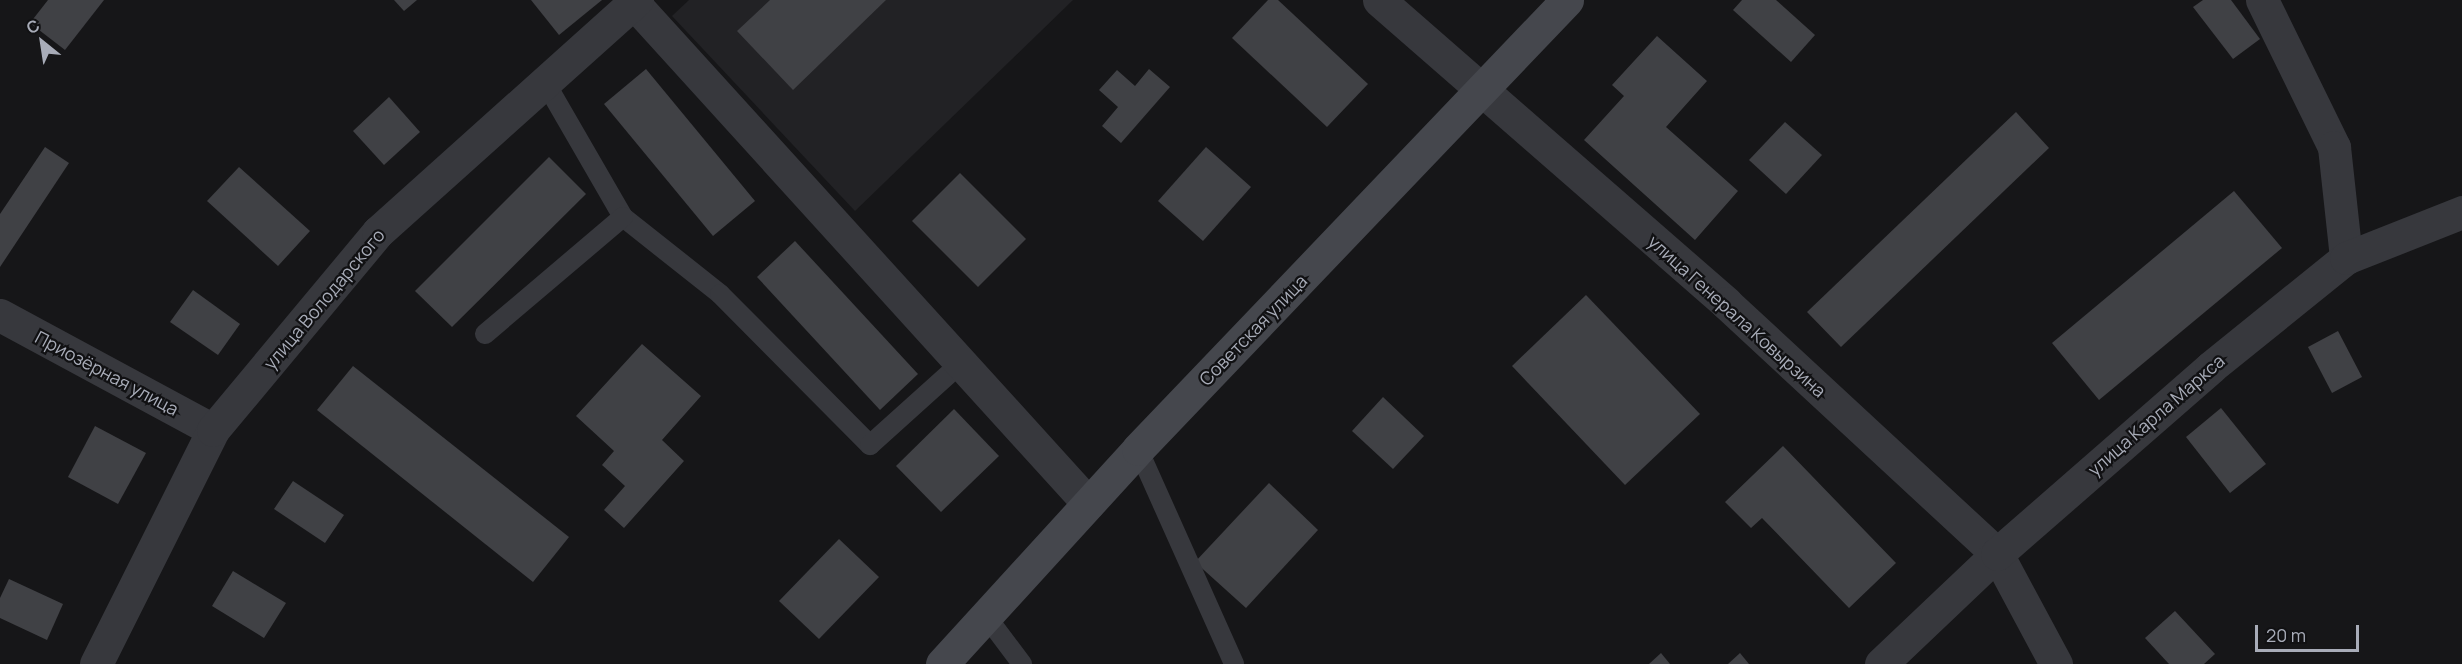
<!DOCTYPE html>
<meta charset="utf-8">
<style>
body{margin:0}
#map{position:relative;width:2462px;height:664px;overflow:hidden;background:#161618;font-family:Manrope,sans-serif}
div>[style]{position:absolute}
.built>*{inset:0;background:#222225}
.building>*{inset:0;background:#404145}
.lane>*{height:20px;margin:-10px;padding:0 10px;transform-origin:10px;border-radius:10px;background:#37383d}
.street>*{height:33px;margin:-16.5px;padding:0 16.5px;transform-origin:16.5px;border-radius:16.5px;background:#37383d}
.secondary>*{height:33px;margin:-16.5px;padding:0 16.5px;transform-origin:16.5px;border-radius:16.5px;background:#45474d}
span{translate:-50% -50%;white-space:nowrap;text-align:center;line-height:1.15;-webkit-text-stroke:4.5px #111113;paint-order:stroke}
.street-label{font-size:18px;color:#a8acb8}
.north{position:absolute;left:12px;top:12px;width:60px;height:60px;-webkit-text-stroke:4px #111113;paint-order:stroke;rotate:330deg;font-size:16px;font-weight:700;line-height:24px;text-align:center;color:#a8acb8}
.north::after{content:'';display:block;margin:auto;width:21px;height:27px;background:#a8acb8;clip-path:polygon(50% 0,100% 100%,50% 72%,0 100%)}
.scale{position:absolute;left:2255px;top:625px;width:104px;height:27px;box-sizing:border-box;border:3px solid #a8acb8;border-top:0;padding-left:8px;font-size:18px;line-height:21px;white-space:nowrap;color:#a8acb8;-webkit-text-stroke:4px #111113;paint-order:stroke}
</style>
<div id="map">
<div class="built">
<div style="clip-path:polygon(689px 0,1073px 0,855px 211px,672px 16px)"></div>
</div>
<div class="building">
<div style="clip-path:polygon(48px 0,104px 0,65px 50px,30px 23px)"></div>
<div style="clip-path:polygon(394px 0,417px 0,404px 11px)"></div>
<div style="clip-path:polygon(531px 0,602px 0,559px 35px)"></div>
<div style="clip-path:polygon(770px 0,886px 0,793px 90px,737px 31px)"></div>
<div style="clip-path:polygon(1268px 0,1278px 0,1368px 84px,1327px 127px,1232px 38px)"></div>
<div style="clip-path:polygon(1742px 0,1776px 0,1815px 35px,1791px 62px,1733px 10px)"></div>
<div style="clip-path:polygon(2203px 0,2231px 0,2260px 39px,2233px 59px,2193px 7px)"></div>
<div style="clip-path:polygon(1657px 36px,1707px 81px,1666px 127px,1738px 191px,1695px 240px,1584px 140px,1624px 96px,1612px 85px)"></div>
<div style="clip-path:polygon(646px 69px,755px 201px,713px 236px,604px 104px)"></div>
<div style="clip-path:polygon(1149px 69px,1170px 87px,1121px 143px,1102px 126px,1118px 107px,1099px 90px,1117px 70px,1135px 86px)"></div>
<div style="clip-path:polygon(389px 97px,420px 132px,384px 165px,353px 131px)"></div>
<div style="clip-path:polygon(2016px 112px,2049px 148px,1841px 347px,1807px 312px)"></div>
<div style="clip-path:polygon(1785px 122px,1822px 155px,1786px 194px,1749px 160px)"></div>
<div style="clip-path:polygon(45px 147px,69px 163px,0 267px,0 214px)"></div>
<div style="clip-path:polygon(1206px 147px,1251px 187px,1203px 241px,1158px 201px)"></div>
<div style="clip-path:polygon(549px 157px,586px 194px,452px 327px,415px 291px)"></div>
<div style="clip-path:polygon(239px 167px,310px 231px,278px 266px,207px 201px)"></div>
<div style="clip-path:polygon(960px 173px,1026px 239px,978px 287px,912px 221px)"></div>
<div style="clip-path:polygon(2234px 191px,2282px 248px,2099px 400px,2052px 343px)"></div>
<div style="clip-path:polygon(795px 241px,918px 374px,880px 410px,757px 277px)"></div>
<div style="clip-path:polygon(193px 290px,240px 324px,218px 355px,170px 322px)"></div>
<div style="clip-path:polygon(1586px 295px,1700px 414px,1625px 485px,1512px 366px)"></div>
<div style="clip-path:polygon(2338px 331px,2362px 377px,2332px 393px,2308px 347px)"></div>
<div style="clip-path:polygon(642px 344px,701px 396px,662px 440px,684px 461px,624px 528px,604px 510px,625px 486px,602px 465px,614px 451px,576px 416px)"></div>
<div style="clip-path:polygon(353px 366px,569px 537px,533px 582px,317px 410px)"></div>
<div style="clip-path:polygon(1383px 397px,1424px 436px,1393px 469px,1352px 431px)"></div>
<div style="clip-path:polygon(2221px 408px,2266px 464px,2230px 493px,2186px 437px)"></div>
<div style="clip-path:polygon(954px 409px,999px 456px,941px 512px,896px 466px)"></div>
<div style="clip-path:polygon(95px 426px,146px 453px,118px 504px,68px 477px)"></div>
<div style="clip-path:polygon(1783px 446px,1896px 563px,1849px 608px,1762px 518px,1751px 528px,1725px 502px)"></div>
<div style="clip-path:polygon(293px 481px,344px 515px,325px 543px,274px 509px)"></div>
<div style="clip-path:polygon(1269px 483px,1318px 530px,1246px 608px,1195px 562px)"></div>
<div style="clip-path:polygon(839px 539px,879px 577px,819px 639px,779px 601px)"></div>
<div style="clip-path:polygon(233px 571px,286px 603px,264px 638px,212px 606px)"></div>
<div style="clip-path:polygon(9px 579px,63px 604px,47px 640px,0 618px,0 598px)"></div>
<div style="clip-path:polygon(2175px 611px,2215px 654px,2204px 664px,2169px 664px,2145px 638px)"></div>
<div style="clip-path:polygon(1661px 653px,1670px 664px,1649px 664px)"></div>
<div style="clip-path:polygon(1740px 653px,1749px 664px,1728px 664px)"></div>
</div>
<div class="lane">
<div style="left:545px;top:82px;width:156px;rotate:60deg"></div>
<div style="left:623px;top:217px;width:124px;rotate:38.4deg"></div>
<div style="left:720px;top:294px;width:213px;rotate:45.2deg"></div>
<div style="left:870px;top:445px;width:122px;rotate:-42deg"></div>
<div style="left:485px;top:334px;width:181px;rotate:-40.3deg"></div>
<div style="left:1138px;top:449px;width:235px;rotate:65.9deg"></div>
<div style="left:986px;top:616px;width:60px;rotate:53.1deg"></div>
</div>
<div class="street">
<div style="left:631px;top:0;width:680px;rotate:47.74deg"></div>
<div style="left:1379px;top:0;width:461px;rotate:41.1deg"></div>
<div style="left:1726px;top:303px;width:369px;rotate:42.8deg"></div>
<div style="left:1997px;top:554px;width:125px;rotate:61.8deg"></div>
<div style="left:2262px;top:0;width:164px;rotate:63.9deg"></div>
<div style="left:2334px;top:147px;width:112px;rotate:83.8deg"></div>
<div style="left:0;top:315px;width:242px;rotate:28.4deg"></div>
<div style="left:96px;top:664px;width:262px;rotate:-63.4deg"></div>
<div style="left:213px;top:430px;width:258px;rotate:-50.2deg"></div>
<div style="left:378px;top:232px;width:348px;rotate:-41.9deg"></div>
<div style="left:1881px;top:664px;width:160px;rotate:-43.5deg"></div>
<div style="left:1997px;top:554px;width:284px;rotate:-41.1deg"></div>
<div style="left:2211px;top:367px;width:174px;rotate:-38.9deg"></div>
<div style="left:2346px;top:258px;width:125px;rotate:-21.6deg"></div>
</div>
<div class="secondary">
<div style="left:942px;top:664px;width:291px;rotate:-47.6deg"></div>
<div style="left:1138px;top:449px;width:621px;rotate:-46.3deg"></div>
</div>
<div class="street-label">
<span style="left:324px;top:299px;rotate:-50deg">улица Володарского</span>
<span style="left:1737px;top:316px;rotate:42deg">улица Генерала Ковырзина</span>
<span style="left:1253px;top:330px;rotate:-46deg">Советская улица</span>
<span style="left:107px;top:373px;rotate:28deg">Приозёрная улица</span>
<span style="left:2156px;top:415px;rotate:-41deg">улица Карла Маркса</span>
</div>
<div class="north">С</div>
<div class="scale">20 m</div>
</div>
